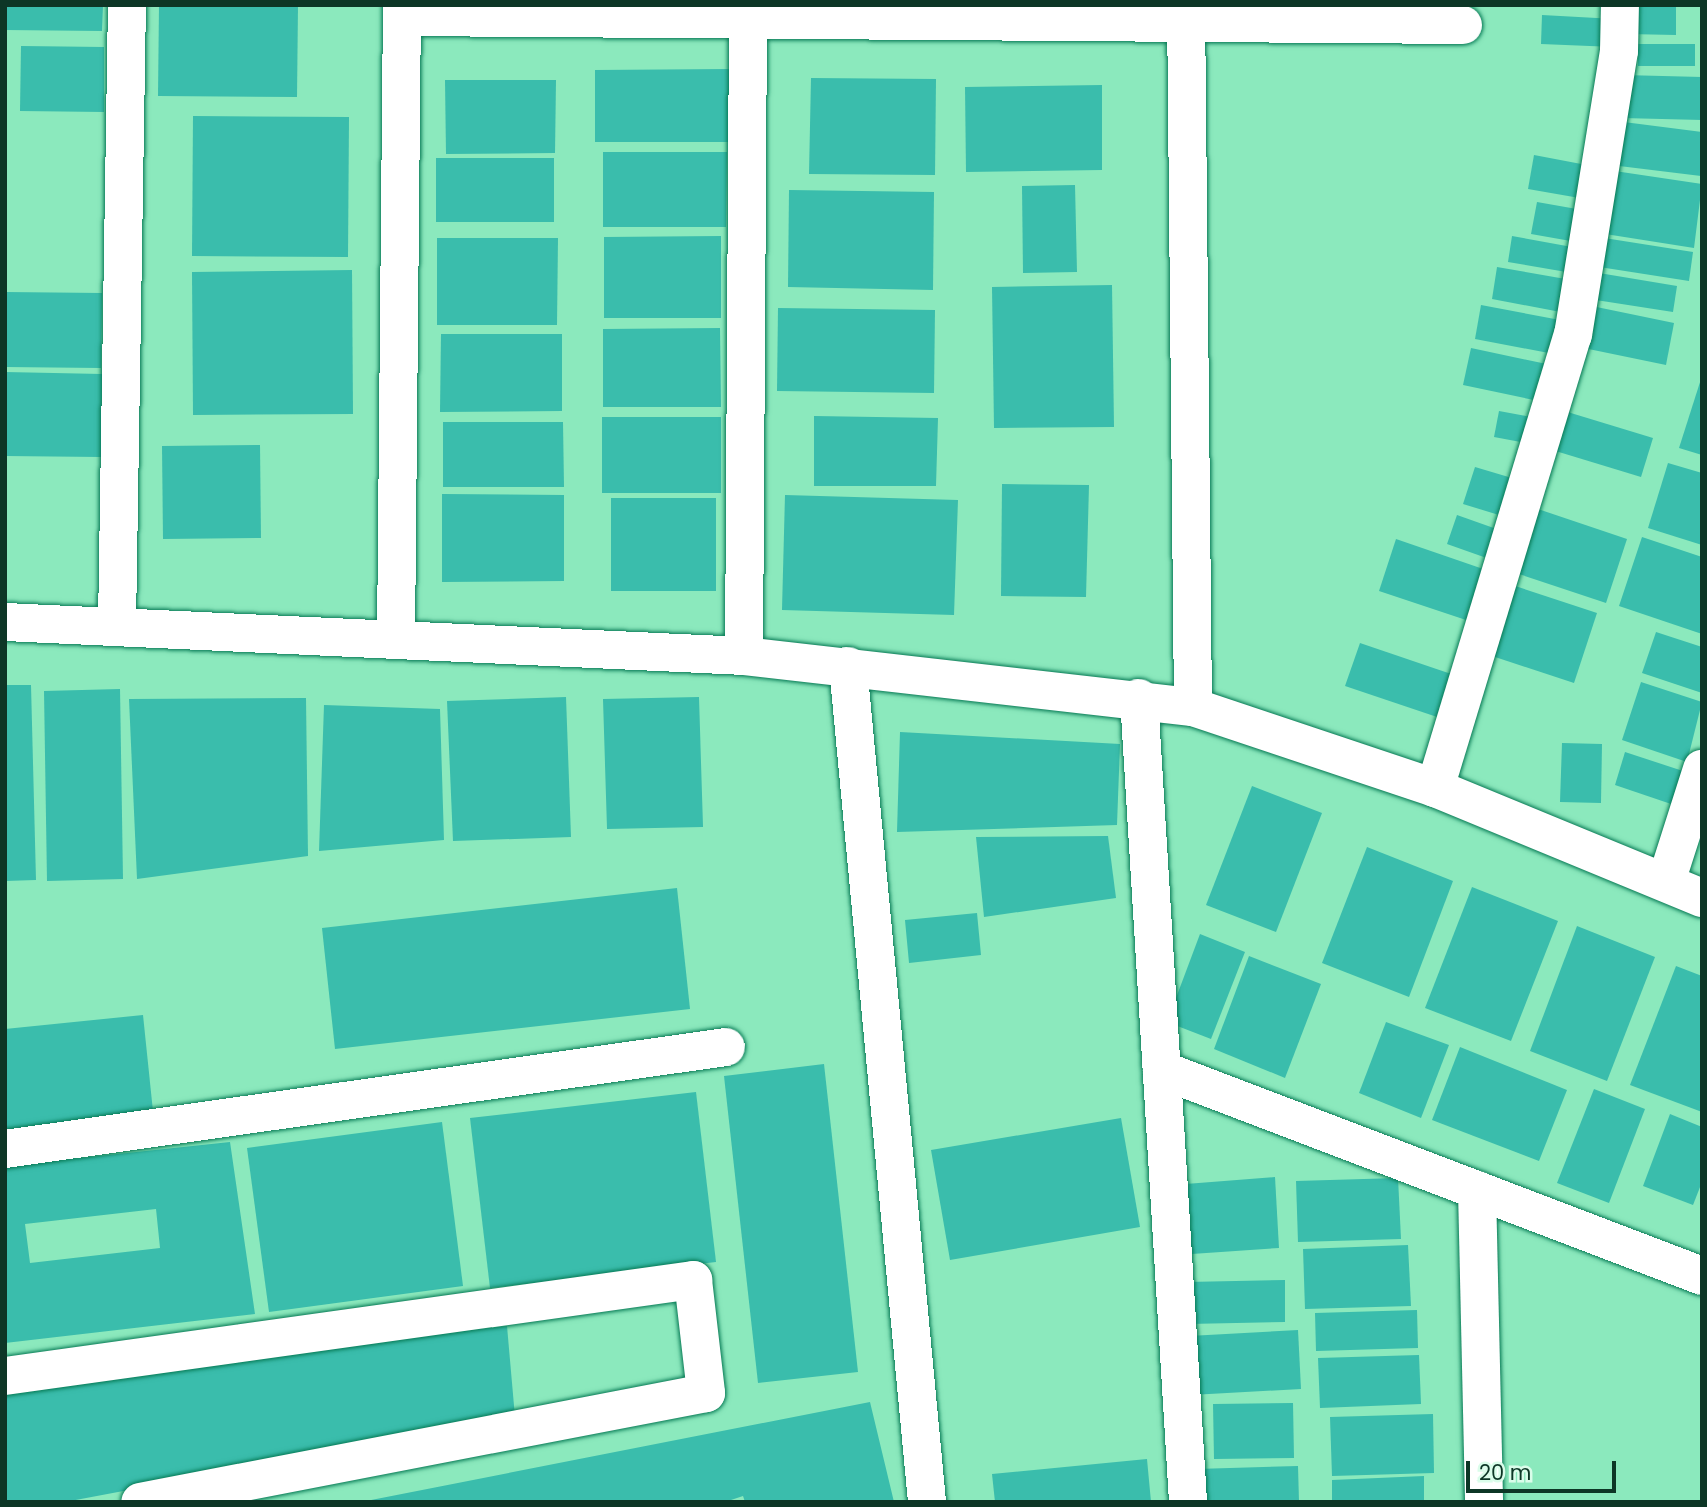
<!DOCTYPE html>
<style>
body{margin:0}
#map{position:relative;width:1707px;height:1507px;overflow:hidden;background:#8be9bd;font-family:Poppins,sans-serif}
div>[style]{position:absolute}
.building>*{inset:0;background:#3abdac}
.roads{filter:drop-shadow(0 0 2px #067954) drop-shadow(0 0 2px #067954)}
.minor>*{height:38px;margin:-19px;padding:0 19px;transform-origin:19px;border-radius:19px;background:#fff}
span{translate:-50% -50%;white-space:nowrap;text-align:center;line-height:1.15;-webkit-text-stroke:5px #dafdea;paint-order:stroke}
.frame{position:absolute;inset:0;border:7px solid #0d3626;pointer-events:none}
.scale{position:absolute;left:1466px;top:1461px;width:150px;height:32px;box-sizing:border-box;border:4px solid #0d3626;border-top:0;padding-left:9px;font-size:21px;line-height:24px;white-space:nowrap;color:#0d3626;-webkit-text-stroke:5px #dafdea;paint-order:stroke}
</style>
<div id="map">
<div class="building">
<div style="clip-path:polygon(5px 5px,103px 5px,102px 31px,5px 30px)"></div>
<div style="clip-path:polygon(159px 5px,298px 5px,297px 97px,158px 96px)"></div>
<div style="clip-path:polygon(1627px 5px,1676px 5px,1676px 35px,1627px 34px)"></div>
<div style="clip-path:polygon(1542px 15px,1615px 19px,1614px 47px,1541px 44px)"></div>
<div style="clip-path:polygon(1638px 44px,1695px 44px,1695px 66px,1638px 66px)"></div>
<div style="clip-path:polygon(21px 46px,104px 47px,104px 112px,20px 111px)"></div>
<div style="clip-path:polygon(729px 69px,730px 142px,595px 142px,595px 70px)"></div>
<div style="clip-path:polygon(1623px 75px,1702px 77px,1702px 120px,1622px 118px)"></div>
<div style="clip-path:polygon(811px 78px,936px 79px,935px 175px,809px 174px)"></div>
<div style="clip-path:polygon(445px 80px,556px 80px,555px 153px,446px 154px)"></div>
<div style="clip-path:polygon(1102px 85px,1102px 170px,966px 172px,965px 87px)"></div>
<div style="clip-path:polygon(193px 116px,349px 117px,348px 257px,192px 256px)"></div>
<div style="clip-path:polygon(1616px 121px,1702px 132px,1701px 176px,1611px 165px)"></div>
<div style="clip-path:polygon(603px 152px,727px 152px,726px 227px,603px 227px)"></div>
<div style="clip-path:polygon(1534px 155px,1597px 167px,1591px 200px,1528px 189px)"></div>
<div style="clip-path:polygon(436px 158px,554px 158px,554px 222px,436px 222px)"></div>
<div style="clip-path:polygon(1608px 170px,1702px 184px,1694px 248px,1599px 233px)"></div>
<div style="clip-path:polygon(1075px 185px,1077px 272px,1023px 273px,1022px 186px)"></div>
<div style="clip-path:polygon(789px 190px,934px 192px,933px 290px,788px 287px)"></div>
<div style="clip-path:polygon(1537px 202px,1588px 211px,1582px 243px,1531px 234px)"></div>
<div style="clip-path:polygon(721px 236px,721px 318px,604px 318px,604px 237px)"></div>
<div style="clip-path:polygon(1512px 236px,1583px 249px,1578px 274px,1508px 262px)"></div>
<div style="clip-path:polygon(1598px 237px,1693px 252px,1689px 281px,1593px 266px)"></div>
<div style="clip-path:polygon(437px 238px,558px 238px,557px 325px,437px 325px)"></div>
<div style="clip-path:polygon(1497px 267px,1577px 281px,1571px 314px,1492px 299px)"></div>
<div style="clip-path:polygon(352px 270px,353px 414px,193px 415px,192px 272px)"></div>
<div style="clip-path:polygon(1587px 271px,1677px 286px,1673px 312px,1583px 298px)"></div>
<div style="clip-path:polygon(1112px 285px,1114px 427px,994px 428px,992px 287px)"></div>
<div style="clip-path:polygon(5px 292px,102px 293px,101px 368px,5px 367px)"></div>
<div style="clip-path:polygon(1582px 304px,1674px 323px,1666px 365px,1574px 346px)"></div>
<div style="clip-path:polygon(1481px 305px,1560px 320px,1554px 354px,1475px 339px)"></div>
<div style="clip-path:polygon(778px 308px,935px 310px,934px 393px,777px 391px)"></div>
<div style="clip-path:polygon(720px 328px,721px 407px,603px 407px,603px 329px)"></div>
<div style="clip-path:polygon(441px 334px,562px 334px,562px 411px,440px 412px)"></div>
<div style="clip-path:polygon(1471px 348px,1556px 366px,1548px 403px,1463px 385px)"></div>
<div style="clip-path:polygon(5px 372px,102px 374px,101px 457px,5px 456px)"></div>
<div style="clip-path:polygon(1701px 379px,1702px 379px,1702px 455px,1679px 448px)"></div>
<div style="clip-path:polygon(1561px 410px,1653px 438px,1641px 477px,1549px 449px)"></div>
<div style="clip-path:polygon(1499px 411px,1542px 419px,1537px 445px,1494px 437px)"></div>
<div style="clip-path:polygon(814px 416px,938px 418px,936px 486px,814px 486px)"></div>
<div style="clip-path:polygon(602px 417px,721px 417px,721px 493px,602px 493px)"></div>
<div style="clip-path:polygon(443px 422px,563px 422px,564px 487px,443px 487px)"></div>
<div style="clip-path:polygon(260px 445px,261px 538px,163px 539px,162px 446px)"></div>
<div style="clip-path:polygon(1668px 463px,1702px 473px,1702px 545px,1648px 528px)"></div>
<div style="clip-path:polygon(1475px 467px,1522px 481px,1512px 519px,1463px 504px)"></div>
<div style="clip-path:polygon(1002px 484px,1089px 485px,1086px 597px,1001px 596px)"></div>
<div style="clip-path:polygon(442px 494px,564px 495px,564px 581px,442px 582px)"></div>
<div style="clip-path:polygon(785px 495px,958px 500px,954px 615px,782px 610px)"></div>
<div style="clip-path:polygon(611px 498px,716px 498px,716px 591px,611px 591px)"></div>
<div style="clip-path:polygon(1529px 506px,1627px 539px,1606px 603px,1507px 570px)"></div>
<div style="clip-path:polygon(1457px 515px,1505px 532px,1495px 561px,1447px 544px)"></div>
<div style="clip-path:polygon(1642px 537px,1702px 557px,1702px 634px,1619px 606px)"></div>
<div style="clip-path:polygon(1396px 539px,1489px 571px,1472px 622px,1379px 591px)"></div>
<div style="clip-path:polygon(1503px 582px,1597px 613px,1574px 683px,1480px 652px)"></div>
<div style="clip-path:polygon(1656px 632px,1702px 647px,1702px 693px,1642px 673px)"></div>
<div style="clip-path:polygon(1360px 643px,1460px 677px,1446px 720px,1345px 686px)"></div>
<div style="clip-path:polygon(1641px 682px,1702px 702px,1687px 762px,1622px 740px)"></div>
<div style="clip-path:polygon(5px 685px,31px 685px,36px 880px,5px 881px)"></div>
<div style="clip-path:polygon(120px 689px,123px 879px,47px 881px,44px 691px)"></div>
<div style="clip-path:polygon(566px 697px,571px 837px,453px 841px,447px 701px)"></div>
<div style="clip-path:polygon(699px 697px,703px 827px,607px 829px,603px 699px)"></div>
<div style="clip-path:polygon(306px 698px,308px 856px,137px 879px,129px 699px)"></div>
<div style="clip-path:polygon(324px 705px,440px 709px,444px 840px,319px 851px)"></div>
<div style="clip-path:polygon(900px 732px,1120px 744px,1117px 825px,897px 832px)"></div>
<div style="clip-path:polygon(1562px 743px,1602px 744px,1601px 803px,1560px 802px)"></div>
<div style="clip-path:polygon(1625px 752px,1686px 772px,1674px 805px,1615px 785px)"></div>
<div style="clip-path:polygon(1252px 786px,1322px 813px,1276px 932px,1206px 905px)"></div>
<div style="clip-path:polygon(1108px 836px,1116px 898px,984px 917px,976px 837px)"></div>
<div style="clip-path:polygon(1367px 847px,1453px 881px,1409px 997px,1322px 963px)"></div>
<div style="clip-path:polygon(1472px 887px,1558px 921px,1511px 1041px,1425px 1008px)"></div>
<div style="clip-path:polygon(677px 888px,690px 1009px,335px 1049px,322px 928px)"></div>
<div style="clip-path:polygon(977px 913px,981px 955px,909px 963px,905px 920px)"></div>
<div style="clip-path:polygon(1577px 926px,1655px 957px,1607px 1081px,1530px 1051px)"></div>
<div style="clip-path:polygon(1200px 934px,1245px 952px,1211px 1039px,1167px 1022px)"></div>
<div style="clip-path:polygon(1249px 956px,1321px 984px,1285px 1078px,1214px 1049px)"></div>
<div style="clip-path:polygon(1676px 966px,1702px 976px,1702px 1112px,1630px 1085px)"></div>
<div style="clip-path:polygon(143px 1015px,154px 1121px,5px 1137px,5px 1029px)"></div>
<div style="clip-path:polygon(1386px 1022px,1449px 1045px,1421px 1118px,1359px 1093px)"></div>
<div style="clip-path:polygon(1460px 1047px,1567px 1090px,1539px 1161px,1432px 1120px)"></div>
<div style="clip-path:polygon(824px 1064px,858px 1372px,758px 1383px,724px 1076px)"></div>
<div style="clip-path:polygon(1594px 1089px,1645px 1109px,1609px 1203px,1557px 1183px)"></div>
<div style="clip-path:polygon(696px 1092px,716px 1262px,490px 1288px,470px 1118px)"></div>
<div style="clip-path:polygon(1670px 1114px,1702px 1127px,1702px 1182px,1693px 1205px,1643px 1186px)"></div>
<div style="clip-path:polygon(1121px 1118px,1140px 1227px,950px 1260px,931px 1150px)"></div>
<div style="clip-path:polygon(442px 1122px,463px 1286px,269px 1312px,247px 1148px)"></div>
<div style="clip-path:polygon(evenodd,230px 1142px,255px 1314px,5px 1343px,5px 1166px,230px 1142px,156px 1209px,160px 1248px,30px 1263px,25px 1224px,156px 1209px)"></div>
<div style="clip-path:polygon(1275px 1177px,1279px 1248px,1177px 1255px,1173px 1185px)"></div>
<div style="clip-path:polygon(1398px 1178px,1401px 1239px,1298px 1242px,1296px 1181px)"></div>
<div style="clip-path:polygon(1408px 1245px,1411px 1306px,1305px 1309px,1303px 1249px)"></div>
<div style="clip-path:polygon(1285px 1280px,1285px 1322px,1188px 1324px,1187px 1282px)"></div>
<div style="clip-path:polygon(1417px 1310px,1418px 1348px,1316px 1351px,1315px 1313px)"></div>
<div style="clip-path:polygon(507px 1326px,515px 1417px,65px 1502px,5px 1502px,5px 1382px)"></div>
<div style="clip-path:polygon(1298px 1330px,1301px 1389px,1191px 1395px,1189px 1336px)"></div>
<div style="clip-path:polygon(1419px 1355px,1421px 1404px,1320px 1408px,1318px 1358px)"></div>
<div style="clip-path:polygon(870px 1402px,894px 1502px,745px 1502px,743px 1496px,725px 1502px,361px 1502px)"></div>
<div style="clip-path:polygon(1293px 1403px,1294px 1458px,1214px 1459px,1213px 1404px)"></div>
<div style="clip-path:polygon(1433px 1414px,1434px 1473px,1332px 1476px,1330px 1417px)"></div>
<div style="clip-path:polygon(1147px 1459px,1151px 1502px,995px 1502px,992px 1474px)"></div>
<div style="clip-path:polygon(1298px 1466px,1299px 1502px,1197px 1502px,1196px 1469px)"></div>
<div style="clip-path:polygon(1424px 1476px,1424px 1502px,1332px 1502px,1332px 1480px)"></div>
</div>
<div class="roads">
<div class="minor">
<div style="left:1186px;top:5px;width:702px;rotate:89.43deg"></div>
<div style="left:402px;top:17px;width:1061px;rotate:0.43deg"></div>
<div style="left:5px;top:622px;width:740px;rotate:2.63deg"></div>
<div style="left:744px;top:656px;width:452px;rotate:6.5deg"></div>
<div style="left:1193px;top:707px;width:255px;rotate:18.5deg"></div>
<div style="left:1435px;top:788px;width:289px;rotate:22.4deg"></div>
<div style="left:117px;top:625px;width:620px;rotate:-89.08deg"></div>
<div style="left:396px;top:640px;width:635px;rotate:-89.46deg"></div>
<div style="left:744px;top:656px;width:637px;rotate:-89.64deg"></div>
<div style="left:848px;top:666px;width:840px;rotate:84.6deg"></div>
<div style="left:1139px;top:698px;width:805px;rotate:86.51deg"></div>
<div style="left:1435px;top:788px;width:474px;rotate:-73.1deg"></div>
<div style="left:1573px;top:335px;width:288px;rotate:-80.8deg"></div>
<div style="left:1619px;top:51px;width:46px;rotate:-88.8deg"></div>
<div style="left:1666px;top:882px;width:119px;rotate:-72.3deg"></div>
<div style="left:1162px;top:1070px;width:578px;rotate:20.88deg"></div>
<div style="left:5px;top:1149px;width:728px;rotate:-8.05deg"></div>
<div style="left:1477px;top:1190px;width:312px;rotate:88.7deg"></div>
<div style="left:5px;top:1376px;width:695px;rotate:-7.94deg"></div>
<div style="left:693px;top:1280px;width:114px;rotate:83.4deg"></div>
<div style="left:706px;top:1393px;width:576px;rotate:169.1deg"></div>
</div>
</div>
<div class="frame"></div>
<div class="scale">20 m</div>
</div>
